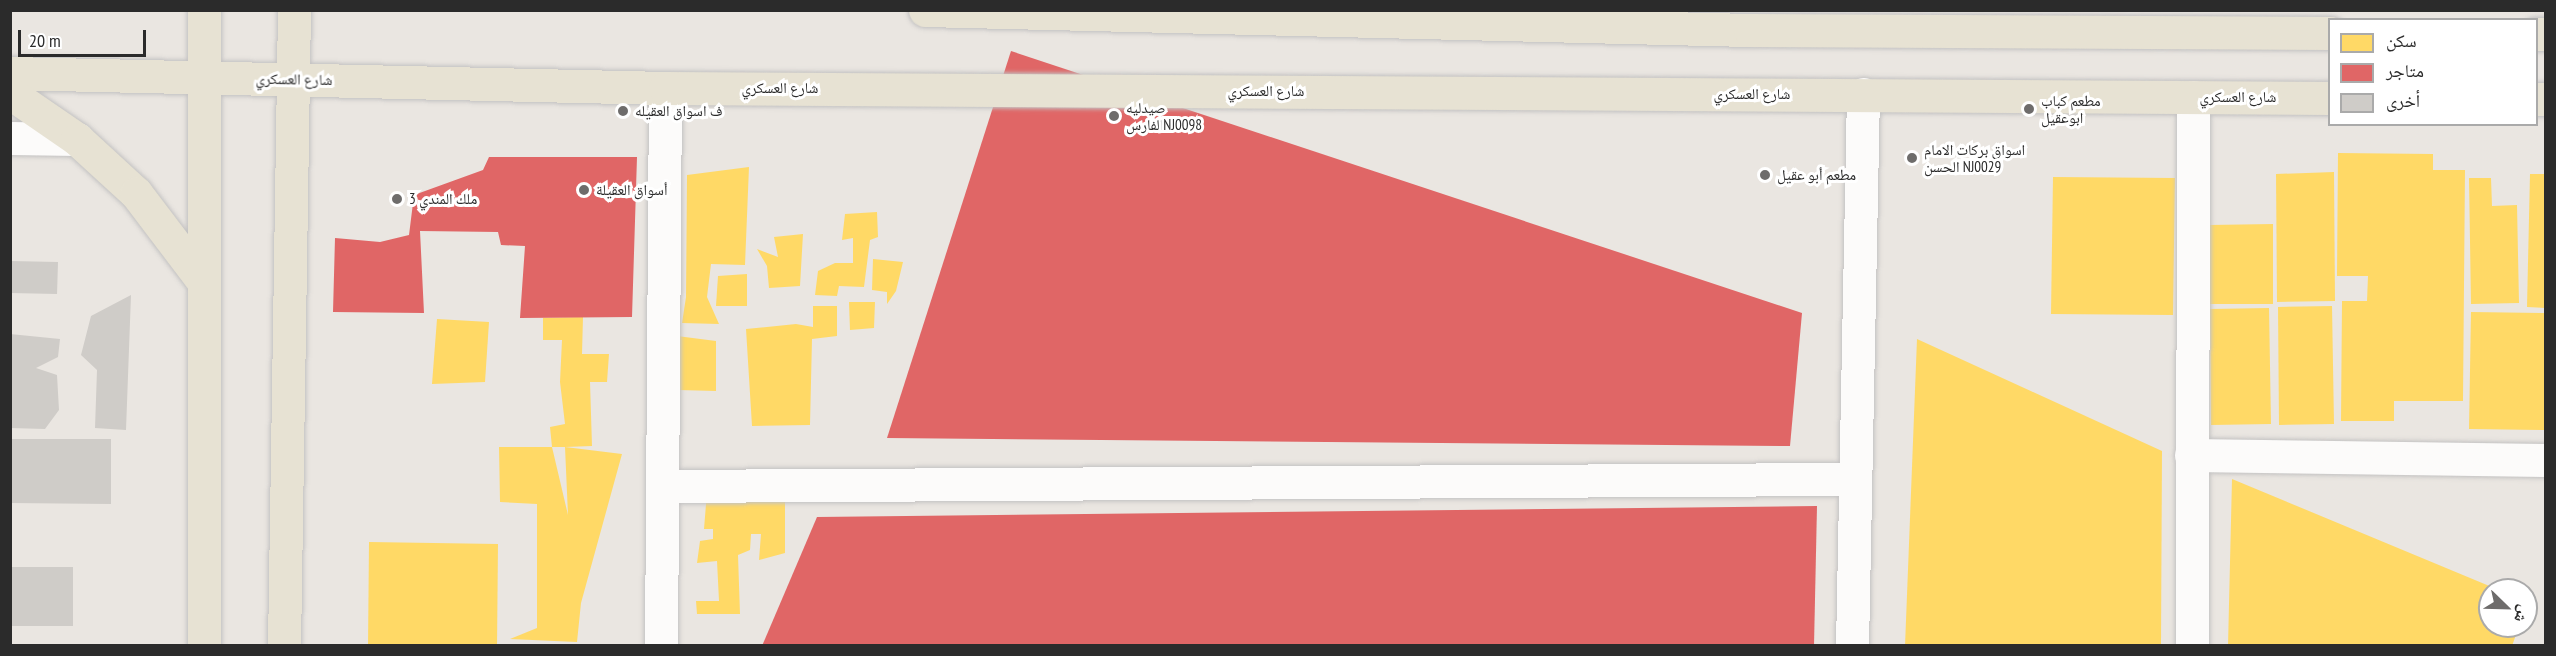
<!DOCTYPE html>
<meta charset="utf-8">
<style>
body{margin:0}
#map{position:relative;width:2556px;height:656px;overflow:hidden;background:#eae6e1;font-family:"PT Sans Narrow","Noto Naskh Arabic",sans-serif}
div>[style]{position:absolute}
.homes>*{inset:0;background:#ffd966}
.shops>*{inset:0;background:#e06666}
.building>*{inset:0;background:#cfccc8}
.roads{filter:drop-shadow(0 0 2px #c3c2c2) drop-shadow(0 0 2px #c3c2c2)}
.minor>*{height:33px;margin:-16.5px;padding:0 16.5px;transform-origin:16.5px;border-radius:16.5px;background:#fcfbfa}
.major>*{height:33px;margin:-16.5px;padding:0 16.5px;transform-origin:16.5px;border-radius:16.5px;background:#e7e2d3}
.dots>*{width:16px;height:16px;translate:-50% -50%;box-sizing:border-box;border:3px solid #fff;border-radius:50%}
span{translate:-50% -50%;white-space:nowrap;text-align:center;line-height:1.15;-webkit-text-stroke:6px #fff;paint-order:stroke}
.street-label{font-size:15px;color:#2b2b2b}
.poi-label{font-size:15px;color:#2b2b2b}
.left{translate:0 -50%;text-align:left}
.frame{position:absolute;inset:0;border:12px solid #2b2b2b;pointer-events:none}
.legend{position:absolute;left:2328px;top:18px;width:210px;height:108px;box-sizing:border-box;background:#fff;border:2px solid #aaa;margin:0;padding:8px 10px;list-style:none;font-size:18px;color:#2b2b2b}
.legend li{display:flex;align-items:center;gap:12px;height:30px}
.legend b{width:30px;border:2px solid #aaa}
.north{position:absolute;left:2478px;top:578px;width:60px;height:60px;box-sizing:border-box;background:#fff;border:2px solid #aaa;border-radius:50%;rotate:113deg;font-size:16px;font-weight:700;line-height:24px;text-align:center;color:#2b2b2b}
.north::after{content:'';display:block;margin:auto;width:21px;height:27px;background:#6e6c6b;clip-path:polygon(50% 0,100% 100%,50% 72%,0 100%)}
.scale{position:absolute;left:18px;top:30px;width:128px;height:27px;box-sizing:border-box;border:3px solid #2b2b2b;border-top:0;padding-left:8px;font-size:18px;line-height:21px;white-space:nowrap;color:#2b2b2b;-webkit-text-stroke:4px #fff;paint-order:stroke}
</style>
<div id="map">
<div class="homes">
<div style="clip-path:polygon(2338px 153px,2433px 154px,2433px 170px,2465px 170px,2463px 401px,2394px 401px,2394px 421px,2341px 421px,2342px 301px,2367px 301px,2368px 276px,2337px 276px)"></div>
<div style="clip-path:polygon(749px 167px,745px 265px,711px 264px,707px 297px,719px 324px,682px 323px,686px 297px,687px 175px)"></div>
<div style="clip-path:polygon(2334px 172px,2335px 301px,2277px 302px,2276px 174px)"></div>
<div style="clip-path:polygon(2530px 174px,2546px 174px,2546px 308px,2527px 307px)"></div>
<div style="clip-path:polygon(2053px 177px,2175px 178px,2173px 315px,2051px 314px)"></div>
<div style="clip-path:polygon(2469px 178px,2491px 178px,2492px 206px,2517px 205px,2519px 303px,2471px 304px)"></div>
<div style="clip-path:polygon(877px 212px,878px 237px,870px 240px,864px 287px,839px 286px,837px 296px,815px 295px,818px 271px,835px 263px,853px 263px,853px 238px,842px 240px,845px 214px)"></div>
<div style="clip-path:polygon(2273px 224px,2273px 304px,2210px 304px,2209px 225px)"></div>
<div style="clip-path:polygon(803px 234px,800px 286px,769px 288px,767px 266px,757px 249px,778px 257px,774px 237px)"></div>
<div style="clip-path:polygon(873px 259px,903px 262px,896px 291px,887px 304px,887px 292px,872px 290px)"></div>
<div style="clip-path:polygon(747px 274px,747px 306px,716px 306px,718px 276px)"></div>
<div style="clip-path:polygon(849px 302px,875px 302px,874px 328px,850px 330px)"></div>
<div style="clip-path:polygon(813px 306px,837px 306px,837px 336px,812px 339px,810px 425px,752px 426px,746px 329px,796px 324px,813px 327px)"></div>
<div style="clip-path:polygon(2332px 306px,2334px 424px,2279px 425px,2278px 307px)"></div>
<div style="clip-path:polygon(2269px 308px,2271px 424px,2211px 425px,2210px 309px)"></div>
<div style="clip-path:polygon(2471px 312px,2546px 313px,2546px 430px,2469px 429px)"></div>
<div style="clip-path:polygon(evenodd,583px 317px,582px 354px,609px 354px,607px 382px,590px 382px,592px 446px,565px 447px,622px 454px,581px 603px,577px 642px,510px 639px,537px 628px,537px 504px,500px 502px,499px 447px,552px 447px,550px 427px,565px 424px,560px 382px,562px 340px,543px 340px,543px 318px,583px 317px,552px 447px,565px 447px,568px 515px,552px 447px)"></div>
<div style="clip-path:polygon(437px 319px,489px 322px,485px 382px,432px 384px)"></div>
<div style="clip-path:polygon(677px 336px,716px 341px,716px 391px,678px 390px)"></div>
<div style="clip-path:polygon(1917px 339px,2162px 451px,2161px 646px,1905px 646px)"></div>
<div style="clip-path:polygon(2232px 479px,2499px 590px,2490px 590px,2490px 626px,2519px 626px,2512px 646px,2228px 646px)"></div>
<div style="clip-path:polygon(707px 492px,785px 493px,785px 553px,759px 560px,761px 534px,751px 534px,750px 550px,738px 555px,740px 614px,697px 614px,696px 601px,719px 601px,717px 561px,697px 563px,700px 541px,713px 539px,713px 529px,704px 529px)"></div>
<div style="clip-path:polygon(369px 542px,498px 544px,497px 646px,368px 646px)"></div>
</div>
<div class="shops">
<div style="clip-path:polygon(1011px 51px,1802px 313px,1790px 446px,887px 438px)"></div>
<div style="clip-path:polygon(489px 157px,637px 157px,632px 317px,520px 318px,525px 246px,501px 245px,498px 232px,420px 231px,424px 313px,333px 312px,335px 238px,380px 242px,409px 235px,414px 195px,483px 170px)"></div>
<div style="clip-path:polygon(1817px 506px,1814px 646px,762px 646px,817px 517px)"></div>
</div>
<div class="building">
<div style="clip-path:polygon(10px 261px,58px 262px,57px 294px,10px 293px)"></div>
<div style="clip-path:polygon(131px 295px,126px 430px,95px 428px,97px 370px,81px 355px,91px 316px)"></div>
<div style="clip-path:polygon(10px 334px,60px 339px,58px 357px,36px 368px,57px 375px,59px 410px,45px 429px,10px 428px)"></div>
<div style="clip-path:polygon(10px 439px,111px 439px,111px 504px,10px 503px)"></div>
<div style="clip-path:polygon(10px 567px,73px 567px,73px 626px,10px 626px)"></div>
</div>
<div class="roads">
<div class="minor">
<div style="left:10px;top:138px;width:67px;rotate:0.9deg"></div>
<div style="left:2191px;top:455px;width:355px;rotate:0.8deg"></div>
<div style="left:662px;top:486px;width:1193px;rotate:-0.34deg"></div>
<div style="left:661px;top:646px;width:558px;rotate:-89.59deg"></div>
<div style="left:1852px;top:646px;width:552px;rotate:-88.86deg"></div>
<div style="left:2192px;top:646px;width:549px;rotate:-89.9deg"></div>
</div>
<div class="major">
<div style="left:925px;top:10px;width:825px;rotate:1.39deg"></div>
<div style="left:1750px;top:30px;width:580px;rotate:0.3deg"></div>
<div style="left:2536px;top:34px;width:10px"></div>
<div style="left:10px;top:73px;width:655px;rotate:1.31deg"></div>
<div style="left:665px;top:88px;width:1665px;rotate:0.34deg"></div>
<div style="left:10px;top:93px;width:81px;rotate:34.5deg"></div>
<div style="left:77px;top:139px;width:80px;rotate:42.5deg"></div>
<div style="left:136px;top:193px;width:109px;rotate:52.8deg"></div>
<div style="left:2536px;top:99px;width:10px"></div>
<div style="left:204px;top:646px;width:636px;rotate:-90deg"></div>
<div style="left:284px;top:646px;width:636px;rotate:-89.1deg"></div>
</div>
</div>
<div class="dots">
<div style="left:2029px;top:109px;background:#6e6c6b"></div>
<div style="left:623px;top:111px;background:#6e6c6b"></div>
<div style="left:1114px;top:116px;background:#6e6c6b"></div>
<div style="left:1912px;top:158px;background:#6e6c6b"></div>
<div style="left:1765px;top:175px;background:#6e6c6b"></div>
<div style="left:584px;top:190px;background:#6e6c6b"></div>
<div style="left:397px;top:199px;background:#6e6c6b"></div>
</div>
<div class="street-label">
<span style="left:294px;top:79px;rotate:1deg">شارع العسكري</span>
<span style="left:780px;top:88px">شارع العسكري</span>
<span style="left:1266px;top:91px">شارع العسكري</span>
<span style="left:1752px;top:94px">شارع العسكري</span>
<span style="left:2238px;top:97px">شارع العسكري</span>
</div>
<div class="poi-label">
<span class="left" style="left:2041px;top:109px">مطعم كباب<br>ابوعقيل</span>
<span class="left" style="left:1126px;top:116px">صيدليه<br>الفارسNJ0098</span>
<span class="left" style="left:635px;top:111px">ف اسواق العقيله</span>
<span class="left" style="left:1924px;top:158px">اسواق بركات الامام<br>الحسن NJ0029</span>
<span class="left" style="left:1777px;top:175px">مطعم أبو عقيل</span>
<span class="left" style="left:596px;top:190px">أسواق العقيلة</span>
<span class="left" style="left:409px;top:199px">ملك المندي 3</span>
</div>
<div class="frame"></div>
<ul class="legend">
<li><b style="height:16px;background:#ffd966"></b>سكن</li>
<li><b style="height:16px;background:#e06666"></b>متاجر</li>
<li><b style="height:16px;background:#cfccc8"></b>أخرى</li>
</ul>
<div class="north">ش</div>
<div class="scale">20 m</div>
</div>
